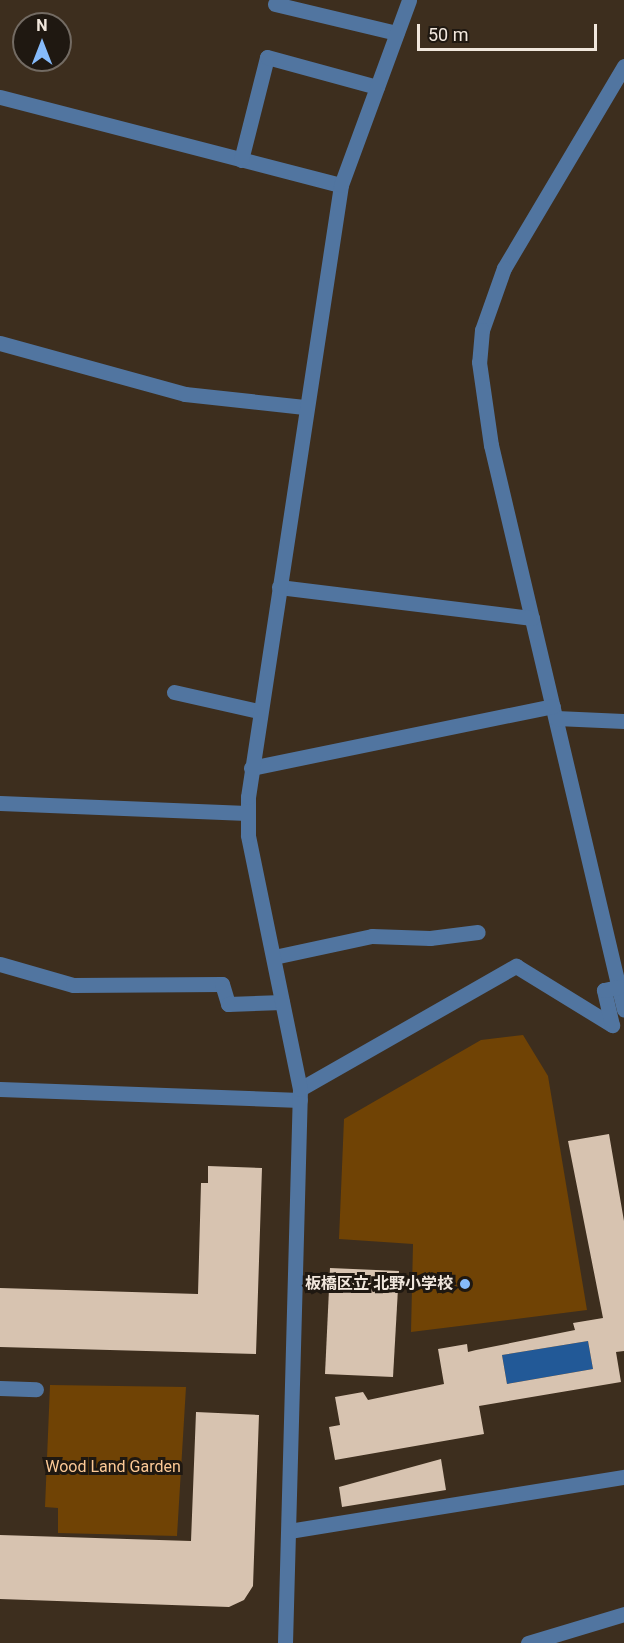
<!DOCTYPE html>
<meta charset="utf-8">
<style>
body{margin:0}
#map{position:relative;width:624px;height:1643px;overflow:hidden;background:#3d2e1e;font-family:Roboto,"Noto Sans JP",sans-serif}
div>[style]{position:absolute}
.green>*{inset:0;background:#704305}
.water>*{inset:0;background:#225997}
.building>*{inset:0;background:#d7c3b0}
.minor>*{height:15px;margin:-7.5px;padding:0 7.5px;transform-origin:7.5px;border-radius:7.5px;background:#5175a0}
.dots>*{width:16px;height:16px;translate:-50% -50%;box-sizing:border-box;border:3px solid #1f1811;border-radius:50%}
span{translate:-50% -50%;white-space:nowrap;text-align:center;line-height:1.15;-webkit-text-stroke:6px #1f1811;paint-order:stroke}
.poi-label{font-size:16px;color:#f1e7dd;font-weight:700}
.right{translate:-100% -50%;text-align:right}
.park-label{font-size:16px;color:#fcc996}
.north{position:absolute;left:12px;top:12px;width:60px;height:60px;box-sizing:border-box;background:#1f1811;border:2px solid #736b63;border-radius:50%;rotate:0deg;font-size:16px;font-weight:700;line-height:24px;text-align:center;color:#f1e7dd}
.north::after{content:'';display:block;margin:auto;width:21px;height:27px;background:#86bbfb;clip-path:polygon(50% 0,100% 100%,50% 72%,0 100%)}
.scale{position:absolute;left:417px;top:24px;width:180px;height:27px;box-sizing:border-box;border:3px solid #f1e7dd;border-top:0;padding-left:8px;font-size:18px;line-height:21px;white-space:nowrap;color:#f1e7dd;-webkit-text-stroke:4px #1f1811;paint-order:stroke}
</style>
<div id="map">
<div class="green">
<div style="clip-path:polygon(523px 1035px,548px 1076px,587px 1310px,411px 1332px,413px 1244px,339px 1239px,344px 1119px,481px 1040px)"></div>
<div style="clip-path:polygon(50px 1385px,186px 1387px,177px 1536px,58px 1533px,58px 1508px,45px 1507px)"></div>
</div>
<div class="water">
<div style="clip-path:polygon(588px 1341px,593px 1369px,507px 1384px,502px 1355px)"></div>
</div>
<div class="building">
<div style="clip-path:polygon(evenodd,609px 1134px,624px 1221px,624px 1351px,616px 1352px,621px 1382px,479px 1406px,484px 1434px,335px 1460px,329px 1427px,340px 1425px,335px 1397px,363px 1392px,368px 1400px,444px 1384px,438px 1349px,467px 1344px,468px 1352px,476px 1350px,575px 1330px,573px 1323px,603px 1318px,568px 1141px,609px 1134px,588px 1341px,593px 1369px,507px 1384px,502px 1355px,588px 1341px)"></div>
<div style="clip-path:polygon(208px 1166px,262px 1168px,256px 1354px,0 1347px,0 1288px,198px 1294px,201px 1183px,208px 1183px)"></div>
<div style="clip-path:polygon(330px 1268px,399px 1271px,393px 1377px,325px 1374px)"></div>
<div style="clip-path:polygon(196px 1412px,259px 1415px,253px 1586px,244px 1600px,229px 1607px,0 1599px,0 1535px,191px 1541px)"></div>
<div style="clip-path:polygon(441px 1459px,446px 1490px,342px 1507px,339px 1487px)"></div>
</div>
<div class="minor">
<div style="left:275px;top:4px;width:125px;rotate:13.4deg"></div>
<div style="left:624px;top:66px;width:235px;rotate:120.7deg"></div>
<div style="left:504px;top:268px;width:66px;rotate:109.5deg"></div>
<div style="left:482px;top:330px;width:32px;rotate:95deg"></div>
<div style="left:479px;top:362px;width:84px;rotate:81.8deg"></div>
<div style="left:491px;top:445px;width:580px;rotate:76.75deg"></div>
<div style="left:0;top:97px;width:352px;rotate:14.5deg"></div>
<div style="left:241px;top:160px;width:106px;rotate:-75.8deg"></div>
<div style="left:267px;top:57px;width:114px;rotate:15.3deg"></div>
<div style="left:0;top:343px;width:192px;rotate:15.4deg"></div>
<div style="left:185px;top:394px;width:120px;rotate:6.2deg"></div>
<div style="left:279px;top:587px;width:255px;rotate:7deg"></div>
<div style="left:174px;top:692px;width:86px;rotate:12.7deg"></div>
<div style="left:556px;top:718px;width:68px;rotate:2.5deg"></div>
<div style="left:251px;top:768px;width:308px;rotate:-11.6deg"></div>
<div style="left:0;top:803px;width:247px;rotate:2.3deg"></div>
<div style="left:274px;top:957px;width:100px;rotate:-12.1deg"></div>
<div style="left:372px;top:936px;width:58px;rotate:2deg"></div>
<div style="left:430px;top:938px;width:48px;rotate:-7.1deg"></div>
<div style="left:0;top:964px;width:76px;rotate:16deg"></div>
<div style="left:73px;top:985px;width:149px;rotate:-0.4deg"></div>
<div style="left:222px;top:984px;width:21px;rotate:73deg"></div>
<div style="left:228px;top:1004px;width:54px;rotate:-2.1deg"></div>
<div style="left:0;top:1089px;width:300px;rotate:2.1deg"></div>
<div style="left:300px;top:1089px;width:249px;rotate:-29.7deg"></div>
<div style="left:516px;top:966px;width:113px;rotate:31.6deg"></div>
<div style="left:612px;top:1025px;width:36px;rotate:-103deg"></div>
<div style="left:604px;top:990px;width:14px;rotate:-12deg"></div>
<div style="left:0;top:1388px;width:36px;rotate:2deg"></div>
<div style="left:289px;top:1531px;width:339px;rotate:-9.2deg"></div>
<div style="left:285px;top:1643px;width:554px;rotate:-88.45deg"></div>
<div style="left:300px;top:1089px;width:259px;rotate:-101.6deg"></div>
<div style="left:248px;top:835px;width:38px;rotate:-90deg"></div>
<div style="left:248px;top:797px;width:619px;rotate:-81.36deg"></div>
<div style="left:341px;top:185px;width:197px;rotate:-69.8deg"></div>
<div style="left:528px;top:1643px;width:100px;rotate:-16.8deg"></div>
</div>
<div class="dots">
<div style="left:465px;top:1284px;background:#86bbfb"></div>
</div>
<div class="poi-label">
<span class="right" style="left:453px;top:1284px">板橋区立 北野小学校</span>
</div>
<div class="park-label">
<span style="left:113px;top:1467px">Wood Land Garden</span>
</div>
<div class="north">N</div>
<div class="scale">50 m</div>
</div>
